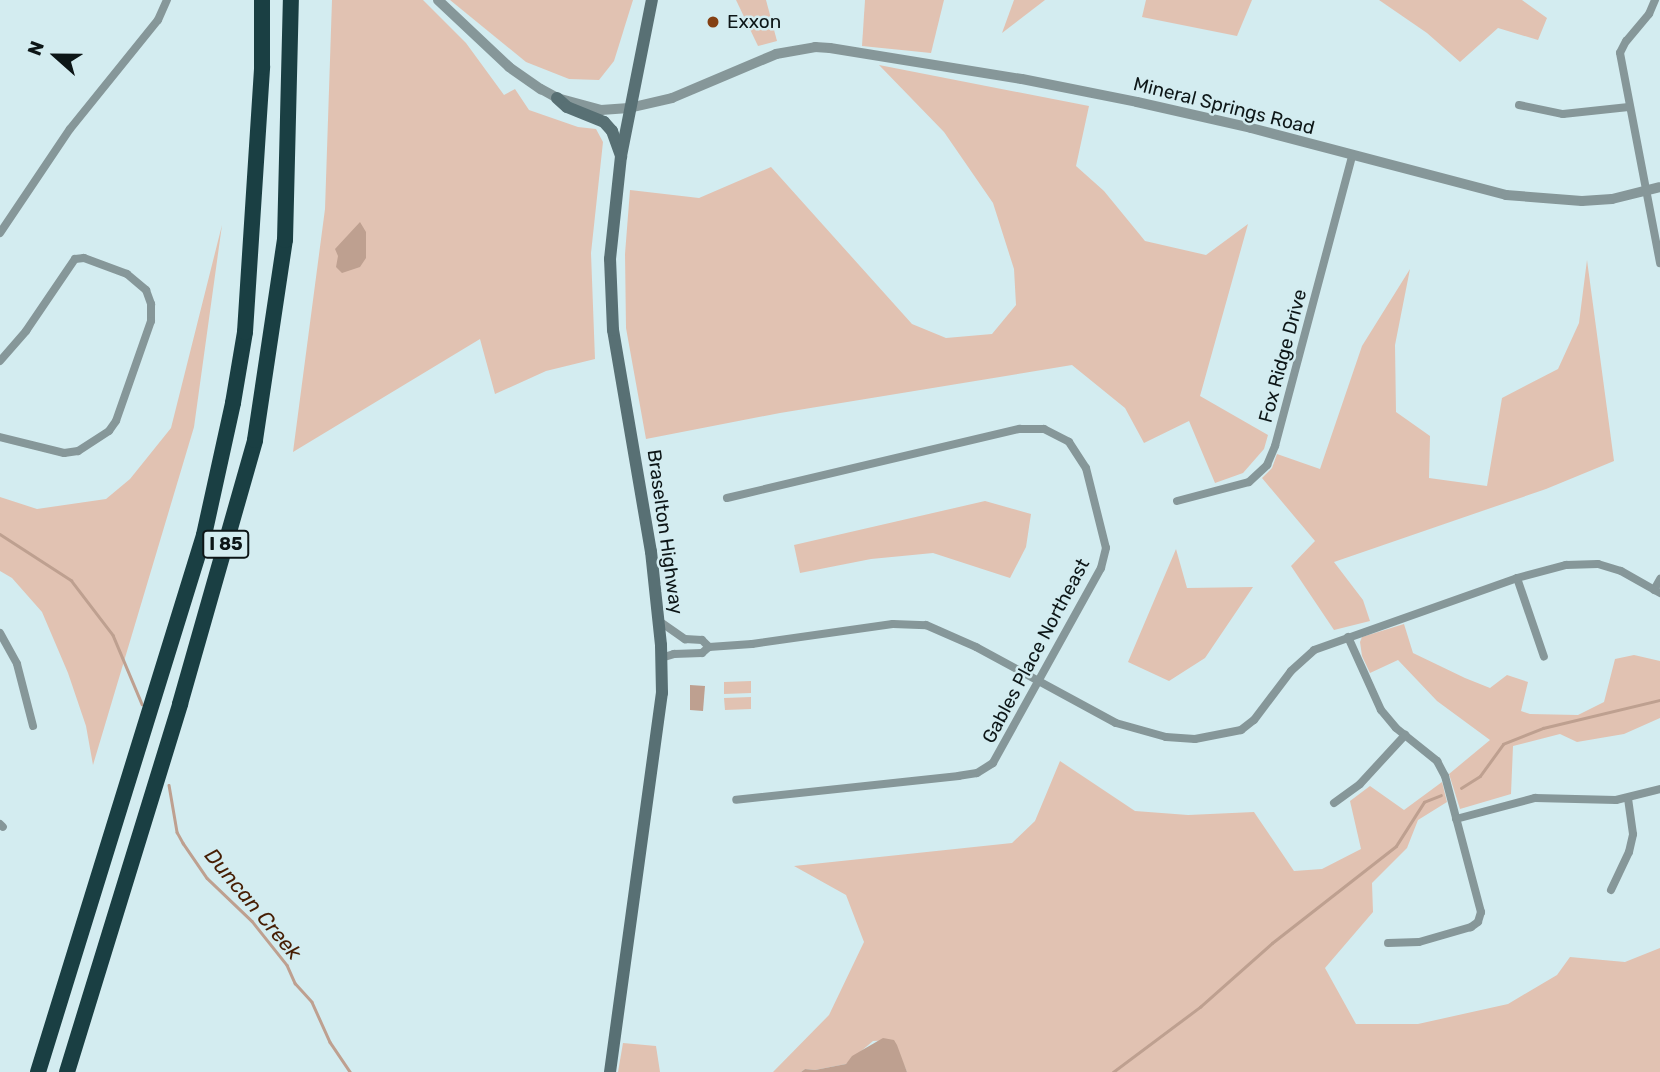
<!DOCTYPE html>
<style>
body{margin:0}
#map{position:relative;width:1660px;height:1072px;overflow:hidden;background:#d3ecf0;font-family:Rubik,sans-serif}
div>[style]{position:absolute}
.green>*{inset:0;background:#e1c2b2}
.water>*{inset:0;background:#bea090}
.stream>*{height:2.5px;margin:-1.25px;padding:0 1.25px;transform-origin:1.25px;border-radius:1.25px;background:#bea090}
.minor>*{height:8px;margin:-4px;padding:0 4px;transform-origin:4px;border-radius:4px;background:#869799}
.tertiary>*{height:10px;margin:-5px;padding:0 5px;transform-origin:5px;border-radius:5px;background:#869799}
.secondary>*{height:12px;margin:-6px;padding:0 6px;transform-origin:6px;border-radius:6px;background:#587074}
.motorway>*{height:16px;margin:-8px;padding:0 8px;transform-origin:8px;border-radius:8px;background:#1a3f43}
.dots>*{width:19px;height:19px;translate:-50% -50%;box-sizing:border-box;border:4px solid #d3ecf0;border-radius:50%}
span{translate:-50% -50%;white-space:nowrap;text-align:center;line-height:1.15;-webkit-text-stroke:5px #d3ecf0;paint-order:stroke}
.shield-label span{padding:2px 5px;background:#d3ecf0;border:2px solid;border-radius:5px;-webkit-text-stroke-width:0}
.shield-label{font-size:18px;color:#0d1617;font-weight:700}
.poi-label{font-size:19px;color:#0d1617}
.left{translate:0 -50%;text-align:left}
.street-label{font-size:19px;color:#0d1617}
.water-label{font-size:21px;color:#461d03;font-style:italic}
.north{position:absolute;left:21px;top:21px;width:70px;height:70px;-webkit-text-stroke:5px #d3ecf0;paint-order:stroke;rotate:291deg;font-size:19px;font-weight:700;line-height:28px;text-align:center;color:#0d1617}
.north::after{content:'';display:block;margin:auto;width:24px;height:32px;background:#0d1617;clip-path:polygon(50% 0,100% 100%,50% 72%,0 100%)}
</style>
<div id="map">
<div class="green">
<div style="clip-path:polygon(332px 0,423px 0,466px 43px,504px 95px,515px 89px,529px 110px,578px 127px,596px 129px,603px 142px,591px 253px,595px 359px,546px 371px,495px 394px,480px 339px,293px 452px,325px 209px)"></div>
<div style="clip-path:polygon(450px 0,633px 0,614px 61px,599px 80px,569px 79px,526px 62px)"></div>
<div style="clip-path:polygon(736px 0,766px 0,777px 41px,758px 46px)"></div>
<div style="clip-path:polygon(865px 0,944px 0,931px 53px,862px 46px)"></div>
<div style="clip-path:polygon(1014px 0,1045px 0,1002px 33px)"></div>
<div style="clip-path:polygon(1146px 0,1252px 0,1237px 36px,1142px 17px)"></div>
<div style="clip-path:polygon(1379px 0,1522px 0,1547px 18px,1538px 40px,1498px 28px,1460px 62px,1427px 33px)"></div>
<div style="clip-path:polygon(879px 65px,1089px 106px,1076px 166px,1104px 191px,1145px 241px,1206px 255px,1248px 224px,1200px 396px,1268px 435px,1264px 449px,1243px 473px,1215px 483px,1189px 421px,1144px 443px,1125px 408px,1072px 365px,780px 413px,646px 439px,626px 328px,625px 254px,630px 190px,699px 198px,771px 167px,912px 324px,946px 338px,992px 334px,1016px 305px,1014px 269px,993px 203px,944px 132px)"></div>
<div style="clip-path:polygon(222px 225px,194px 427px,93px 765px,86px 726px,68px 673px,42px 612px,12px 578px,0 571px,0 497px,37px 509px,106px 499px,130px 479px,171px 428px)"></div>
<div style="clip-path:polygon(1587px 260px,1614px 461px,1546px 489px,1334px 562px,1363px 600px,1370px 621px,1334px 630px,1291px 566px,1315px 541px,1262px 478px,1272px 468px,1277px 454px,1320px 469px,1362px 346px,1410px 269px,1395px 345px,1396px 412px,1430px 436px,1429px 478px,1487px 486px,1502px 398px,1558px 369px,1579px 323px)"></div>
<div style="clip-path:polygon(985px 501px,1031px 514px,1026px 547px,1010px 578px,933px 553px,871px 559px,800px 573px,794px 545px)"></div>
<div style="clip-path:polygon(1176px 549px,1187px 588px,1253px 587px,1205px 658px,1169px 681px,1128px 662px)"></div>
<div style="clip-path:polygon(1404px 624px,1413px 653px,1465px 678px,1490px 688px,1507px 675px,1528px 682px,1521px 711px,1530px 714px,1578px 715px,1604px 702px,1615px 659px,1634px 655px,1660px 661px,1660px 718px,1624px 734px,1577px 742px,1560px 734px,1513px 746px,1511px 794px,1460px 809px,1449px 774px,1490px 740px,1437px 701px,1398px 660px,1370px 673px,1362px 656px,1360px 642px,1362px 637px)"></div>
<div style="clip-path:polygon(751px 681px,751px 693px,724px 694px,724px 682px)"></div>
<div style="clip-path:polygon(751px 697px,751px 709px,725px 710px,724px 698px)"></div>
<div style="clip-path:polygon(1060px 761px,1135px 811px,1188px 815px,1254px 812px,1294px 871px,1322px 869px,1361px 849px,1350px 801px,1370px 786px,1404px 810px,1442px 782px,1447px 802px,1418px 820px,1407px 848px,1372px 883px,1373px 912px,1325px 968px,1356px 1024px,1418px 1024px,1508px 1004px,1557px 975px,1570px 957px,1625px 962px,1660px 948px,1660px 1072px,907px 1072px,893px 1040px,873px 1041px,846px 1064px,815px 1070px,805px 1069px,801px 1072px,773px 1072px,829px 1015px,864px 942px,846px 895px,794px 866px,1012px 843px,1035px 821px)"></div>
<div style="clip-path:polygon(623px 1043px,656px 1046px,660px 1072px,618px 1072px)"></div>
</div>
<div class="water">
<div style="clip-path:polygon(360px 222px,366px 232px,366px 258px,360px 267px,342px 273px,336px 267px,338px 256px,335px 249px)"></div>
<div style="clip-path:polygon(690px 685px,705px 686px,703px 711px,690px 710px)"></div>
<div style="clip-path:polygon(883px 1038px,894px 1040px,897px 1045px,907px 1072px,801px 1072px,805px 1069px,815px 1070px,846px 1064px,852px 1056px)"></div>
</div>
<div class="stream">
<div style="left:0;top:534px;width:85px;rotate:32.9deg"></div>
<div style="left:71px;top:580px;width:69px;rotate:52.6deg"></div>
<div style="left:113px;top:635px;width:75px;rotate:67.2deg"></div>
<div style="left:169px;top:785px;width:48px;rotate:80.3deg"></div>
<div style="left:177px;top:832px;width:13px;rotate:61deg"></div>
<div style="left:183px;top:843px;width:42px;rotate:55.6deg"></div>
<div style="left:207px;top:878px;width:62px;rotate:43.7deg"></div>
<div style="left:252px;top:921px;width:56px;rotate:51.5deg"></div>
<div style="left:287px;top:965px;width:20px;rotate:66deg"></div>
<div style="left:295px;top:983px;width:25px;rotate:48deg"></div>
<div style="left:312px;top:1002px;width:44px;rotate:65.8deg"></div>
<div style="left:330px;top:1042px;width:36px;rotate:56deg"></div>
<div style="left:1461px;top:788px;width:22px;rotate:-32deg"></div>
<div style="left:1480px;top:776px;width:39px;rotate:-54deg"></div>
<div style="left:1503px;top:744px;width:43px;rotate:-21.8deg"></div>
<div style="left:1543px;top:728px;width:120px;rotate:-13.5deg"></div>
<div style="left:1113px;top:1072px;width:109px;rotate:-36.8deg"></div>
<div style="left:1200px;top:1007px;width:96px;rotate:-41.6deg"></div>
<div style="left:1272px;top:943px;width:157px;rotate:-38deg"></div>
<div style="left:1396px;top:846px;width:52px;rotate:-57.5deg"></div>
<div style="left:1424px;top:802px;width:18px;rotate:-22deg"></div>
</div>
<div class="minor">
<div style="left:1655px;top:0;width:15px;rotate:113deg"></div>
<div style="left:1649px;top:14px;width:35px;rotate:130deg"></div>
<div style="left:1626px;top:41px;width:13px;rotate:117deg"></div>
<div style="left:1620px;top:53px;width:214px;rotate:79.2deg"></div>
<div style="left:1519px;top:105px;width:45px;rotate:11.6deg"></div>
<div style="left:1563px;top:114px;width:66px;rotate:-6.1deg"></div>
<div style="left:0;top:233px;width:125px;rotate:-56.1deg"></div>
<div style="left:70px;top:129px;width:140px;rotate:-51.1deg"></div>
<div style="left:158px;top:20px;width:22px;rotate:-66deg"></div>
<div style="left:0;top:361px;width:40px;rotate:-49deg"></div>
<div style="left:26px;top:331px;width:87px;rotate:-55.8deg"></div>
<div style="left:75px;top:259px;width:9px;rotate:-6deg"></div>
<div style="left:84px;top:258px;width:46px;rotate:20.4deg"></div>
<div style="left:127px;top:274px;width:25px;rotate:40deg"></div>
<div style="left:146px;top:290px;width:15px;rotate:70deg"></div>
<div style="left:151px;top:304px;width:17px;rotate:90deg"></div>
<div style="left:151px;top:321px;width:106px;rotate:109.3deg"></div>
<div style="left:116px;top:421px;width:12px;rotate:125deg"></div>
<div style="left:109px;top:431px;width:37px;rotate:147deg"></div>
<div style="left:78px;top:451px;width:14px;rotate:172deg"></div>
<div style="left:64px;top:453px;width:66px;rotate:-166deg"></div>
<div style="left:727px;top:498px;width:301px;rotate:-13.3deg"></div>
<div style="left:1020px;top:429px;width:24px"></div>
<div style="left:1044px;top:429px;width:28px;rotate:27deg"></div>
<div style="left:1069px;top:442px;width:31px;rotate:57deg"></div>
<div style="left:1086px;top:468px;width:82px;rotate:76deg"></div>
<div style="left:1106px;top:548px;width:21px;rotate:104deg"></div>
<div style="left:1101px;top:568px;width:223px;rotate:119deg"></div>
<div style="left:993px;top:763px;width:19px;rotate:148deg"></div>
<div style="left:977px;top:773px;width:18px;rotate:171deg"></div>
<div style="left:959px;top:776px;width:224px;rotate:173.9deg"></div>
<div style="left:1177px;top:501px;width:74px;rotate:-14.8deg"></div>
<div style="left:1249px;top:482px;width:25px;rotate:-43deg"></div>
<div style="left:1267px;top:465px;width:21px;rotate:-67deg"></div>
<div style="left:1275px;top:446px;width:300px;rotate:-75.1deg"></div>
<div style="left:1517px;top:578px;width:83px;rotate:71.1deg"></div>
<div style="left:1654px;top:590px;width:13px;rotate:-61deg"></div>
<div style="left:659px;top:621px;width:32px;rotate:35deg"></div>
<div style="left:685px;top:639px;width:17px;rotate:3deg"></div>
<div style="left:702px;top:640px;width:10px;rotate:45deg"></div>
<div style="left:0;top:633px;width:35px;rotate:61deg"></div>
<div style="left:17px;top:664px;width:64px;rotate:75.5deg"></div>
<div style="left:1348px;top:637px;width:80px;rotate:65.7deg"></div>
<div style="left:1381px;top:710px;width:23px;rotate:50deg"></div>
<div style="left:1396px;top:728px;width:53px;rotate:38.8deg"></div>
<div style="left:1437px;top:761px;width:17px;rotate:62deg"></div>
<div style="left:1445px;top:776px;width:141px;rotate:75.2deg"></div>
<div style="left:1481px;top:912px;width:10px;rotate:107deg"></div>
<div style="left:1478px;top:922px;width:9px;rotate:144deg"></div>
<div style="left:1471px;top:927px;width:54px;rotate:163.9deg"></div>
<div style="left:1419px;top:942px;width:31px;rotate:178deg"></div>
<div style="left:661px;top:658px;width:14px;rotate:-17deg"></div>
<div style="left:674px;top:654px;width:28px;rotate:-2deg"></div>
<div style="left:702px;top:653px;width:9px;rotate:-41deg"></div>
<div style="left:709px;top:647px;width:43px;rotate:-4deg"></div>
<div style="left:752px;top:644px;width:142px;rotate:-8.1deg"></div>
<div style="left:893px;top:624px;width:33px;rotate:2deg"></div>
<div style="left:926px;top:625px;width:55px;rotate:23.7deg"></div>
<div style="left:976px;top:647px;width:159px;rotate:28.5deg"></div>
<div style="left:1116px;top:723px;width:52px;rotate:15.6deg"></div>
<div style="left:1166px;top:737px;width:29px;rotate:4deg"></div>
<div style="left:1195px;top:739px;width:47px;rotate:-11.1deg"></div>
<div style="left:1241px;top:730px;width:16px;rotate:-38deg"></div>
<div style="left:1254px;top:720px;width:61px;rotate:-52.9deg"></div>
<div style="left:1291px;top:671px;width:31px;rotate:-42deg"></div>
<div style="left:1314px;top:650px;width:215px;rotate:-19.5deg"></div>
<div style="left:1517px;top:578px;width:51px;rotate:-14.9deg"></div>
<div style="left:1566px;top:565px;width:32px;rotate:-2deg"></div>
<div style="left:1598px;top:564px;width:24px;rotate:17deg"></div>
<div style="left:1621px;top:571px;width:45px;rotate:29.4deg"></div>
<div style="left:1334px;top:803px;width:32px;rotate:-36deg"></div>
<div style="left:1360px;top:784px;width:67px;rotate:-47.4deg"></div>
<div style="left:1456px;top:819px;width:82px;rotate:-14.9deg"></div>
<div style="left:1535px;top:798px;width:81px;rotate:1.4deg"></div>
<div style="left:1616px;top:800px;width:45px;rotate:-14deg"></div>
<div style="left:0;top:824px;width:4px;rotate:45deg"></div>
<div style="left:1611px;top:890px;width:42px;rotate:-64.7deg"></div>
<div style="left:1629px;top:852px;width:18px;rotate:-77deg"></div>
<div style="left:1633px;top:834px;width:36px;rotate:-98deg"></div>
</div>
<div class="tertiary">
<div style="left:438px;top:0;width:98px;rotate:43.3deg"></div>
<div style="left:509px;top:67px;width:39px;rotate:35deg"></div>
<div style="left:541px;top:89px;width:18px;rotate:29deg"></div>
<div style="left:557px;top:98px;width:46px;rotate:15.3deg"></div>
<div style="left:601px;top:110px;width:28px;rotate:-4deg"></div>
<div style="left:629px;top:108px;width:44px;rotate:-13.1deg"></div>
<div style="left:672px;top:98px;width:113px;rotate:-22.9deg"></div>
<div style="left:776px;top:54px;width:40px;rotate:-10deg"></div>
<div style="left:815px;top:47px;width:15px;rotate:4deg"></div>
<div style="left:830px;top:48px;width:194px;rotate:9.2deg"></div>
<div style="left:1022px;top:79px;width:117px;rotate:11.3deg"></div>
<div style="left:1137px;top:102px;width:117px;rotate:12.8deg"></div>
<div style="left:1251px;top:128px;width:264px;rotate:14.7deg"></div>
<div style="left:1506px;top:195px;width:76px;rotate:4.5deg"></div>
<div style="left:1582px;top:201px;width:30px;rotate:-4deg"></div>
<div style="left:1612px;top:199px;width:49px;rotate:-14deg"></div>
</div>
<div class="secondary">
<div style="left:557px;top:98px;width:13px;rotate:42deg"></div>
<div style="left:567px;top:107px;width:40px;rotate:22deg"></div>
<div style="left:604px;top:122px;width:12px;rotate:48deg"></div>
<div style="left:612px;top:131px;width:27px;rotate:70deg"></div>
<div style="left:610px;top:1072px;width:383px;rotate:-82.2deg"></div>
<div style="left:662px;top:693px;width:48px;rotate:-91.2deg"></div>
<div style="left:661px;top:645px;width:94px;rotate:-96.1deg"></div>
<div style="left:651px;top:552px;width:225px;rotate:-99.7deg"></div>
<div style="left:613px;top:330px;width:71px;rotate:-92.4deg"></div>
<div style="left:610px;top:259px;width:104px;rotate:-83.9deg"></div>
<div style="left:621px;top:156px;width:159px;rotate:-78.8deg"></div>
</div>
<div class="motorway">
<div style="left:38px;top:1072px;width:562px;rotate:-72.82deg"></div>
<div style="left:204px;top:535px;width:135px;rotate:-77.6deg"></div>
<div style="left:233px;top:403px;width:72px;rotate:-80.4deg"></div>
<div style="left:245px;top:332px;width:266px;rotate:-86.3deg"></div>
<div style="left:262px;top:67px;width:67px;rotate:-90deg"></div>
<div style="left:67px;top:1072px;width:385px;rotate:-72.9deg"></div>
<div style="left:180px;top:704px;width:274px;rotate:-74.1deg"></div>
<div style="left:255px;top:440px;width:202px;rotate:-81.5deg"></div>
<div style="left:285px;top:240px;width:240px;rotate:-88.6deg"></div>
</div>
<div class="dots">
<div style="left:713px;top:22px;background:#844013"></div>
</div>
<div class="shield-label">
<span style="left:226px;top:544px">I 85</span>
</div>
<div class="poi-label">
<span class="left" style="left:727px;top:22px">Exxon</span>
</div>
<div class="street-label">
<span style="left:1224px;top:106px;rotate:14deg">Mineral Springs Road</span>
<span style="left:1283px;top:356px;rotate:-75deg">Fox Ridge Drive</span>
<span style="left:665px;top:532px;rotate:82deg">Braselton Highway</span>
<span style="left:1036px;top:651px;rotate:-62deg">Gables Place Northeast</span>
</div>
<div class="water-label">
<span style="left:253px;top:904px;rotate:50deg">Duncan Creek</span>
</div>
<div class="north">N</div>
</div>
